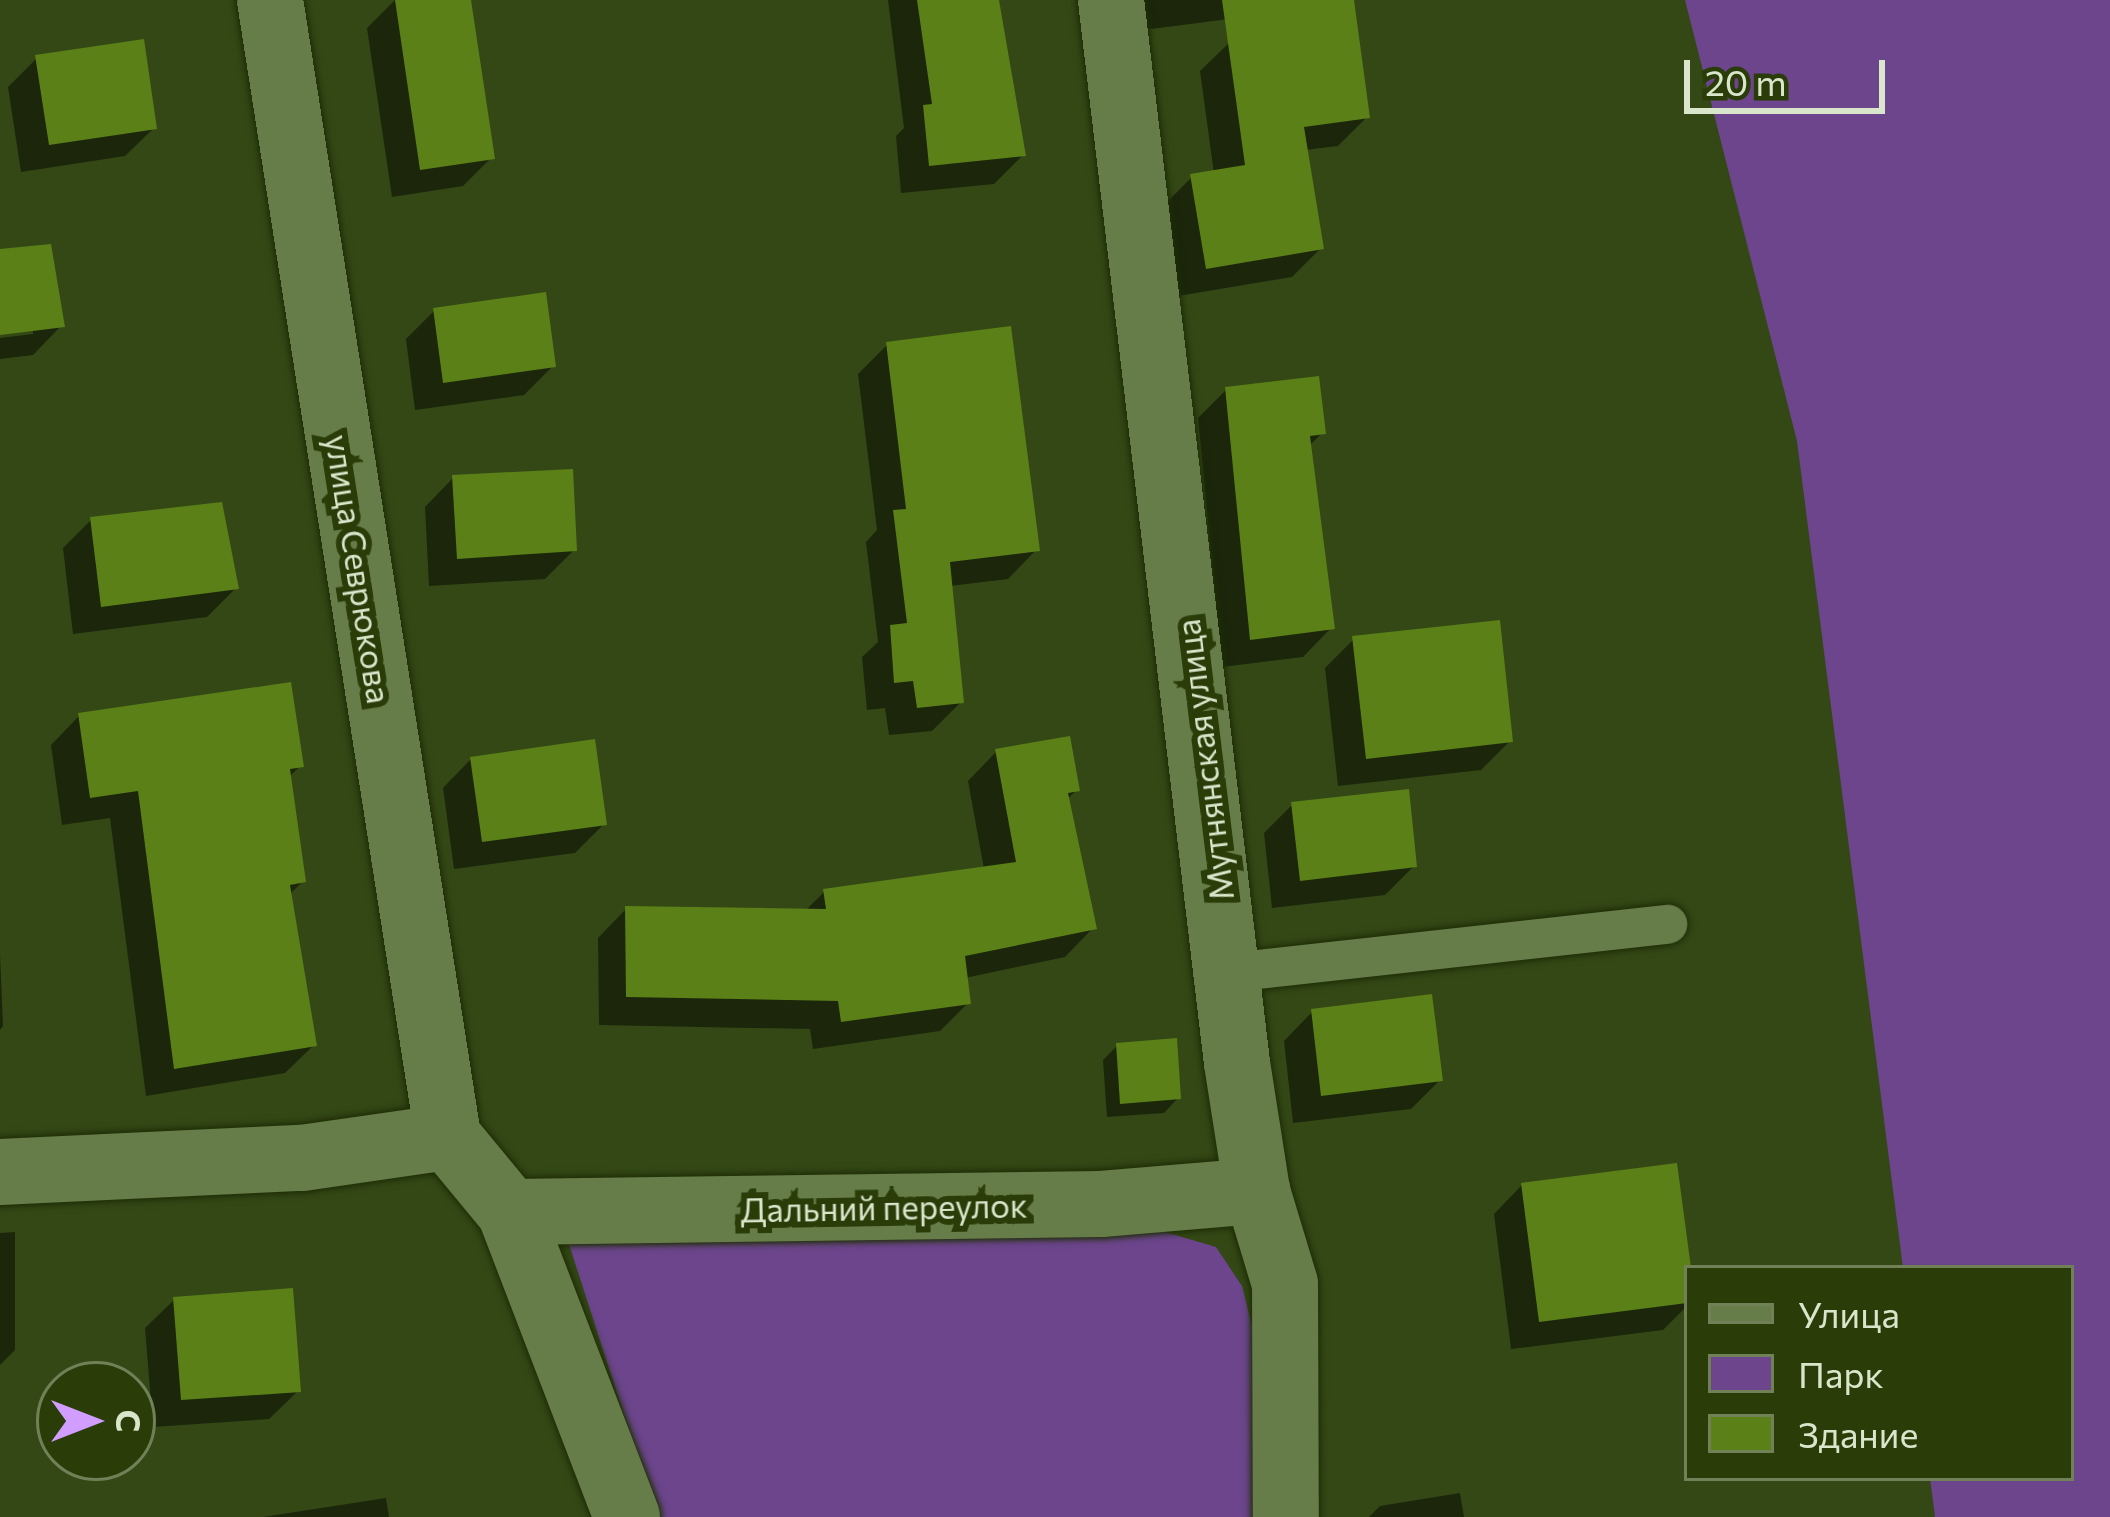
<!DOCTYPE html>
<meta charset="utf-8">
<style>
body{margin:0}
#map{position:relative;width:2110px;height:1517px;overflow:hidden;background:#344816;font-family:Commissioner,sans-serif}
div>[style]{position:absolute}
.green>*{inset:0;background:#6c458c}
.shadow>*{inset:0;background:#0007}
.building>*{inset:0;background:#5a8017}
.roads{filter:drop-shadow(0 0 3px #1e2d06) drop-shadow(0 0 3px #1e2d06)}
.service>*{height:39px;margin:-19.5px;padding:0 19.5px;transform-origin:19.5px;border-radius:19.5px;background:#667d49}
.minor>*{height:66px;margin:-33px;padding:0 33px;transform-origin:33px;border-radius:33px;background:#667d49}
span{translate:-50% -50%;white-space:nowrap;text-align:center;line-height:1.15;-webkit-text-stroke:12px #2a3d09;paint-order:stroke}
.street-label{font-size:33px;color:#d9e6cb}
.legend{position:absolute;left:1684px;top:1265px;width:390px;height:216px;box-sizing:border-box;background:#2a3d09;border:3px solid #708157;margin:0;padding:15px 21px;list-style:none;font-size:36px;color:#d9e6cb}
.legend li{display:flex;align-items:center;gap:24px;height:60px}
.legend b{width:60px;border:3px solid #708157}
.north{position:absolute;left:36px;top:1361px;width:120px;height:120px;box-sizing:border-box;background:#2a3d09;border:3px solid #708157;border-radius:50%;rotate:90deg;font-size:33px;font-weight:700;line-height:48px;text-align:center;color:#d9e6cb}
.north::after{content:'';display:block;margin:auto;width:42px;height:54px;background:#d19dfe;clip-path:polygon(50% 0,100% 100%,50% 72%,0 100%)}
.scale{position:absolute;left:1684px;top:60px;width:201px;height:54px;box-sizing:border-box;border:6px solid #d9e6cb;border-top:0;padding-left:15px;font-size:36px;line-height:42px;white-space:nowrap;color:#d9e6cb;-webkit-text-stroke:9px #2a3d09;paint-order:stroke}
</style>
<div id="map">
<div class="green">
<div style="clip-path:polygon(1685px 0,2110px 0,2110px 1517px,1935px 1517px,1930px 1478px,2071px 1478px,2071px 1268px,1903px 1268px,1797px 441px)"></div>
<div style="clip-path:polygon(1158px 1230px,1216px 1247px,1242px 1286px,1260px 1358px,1255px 1517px,657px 1517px,566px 1235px)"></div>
</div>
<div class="shadow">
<div style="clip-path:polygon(395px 0,468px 0,491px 158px,463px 186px,392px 197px,367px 28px)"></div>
<div style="clip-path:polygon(888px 0,996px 0,1023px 155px,994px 184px,901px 193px,896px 136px,904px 128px)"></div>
<div style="clip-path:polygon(1131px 0,1255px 0,1237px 18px,1135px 31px)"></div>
<div style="clip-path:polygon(1229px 43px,1367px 117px,1338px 146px,1305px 150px,1321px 248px,1292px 277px,1178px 296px,1163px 206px,1192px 177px,1214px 174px,1200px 71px)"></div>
<div style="clip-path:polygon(37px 58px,154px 128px,125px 156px,21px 172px,8px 87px)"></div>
<div style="clip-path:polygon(0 252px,61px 326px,33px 355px,0 359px,0 338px,33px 334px,33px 328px,0 332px)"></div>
<div style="clip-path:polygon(435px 310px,553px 366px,524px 395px,415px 410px,406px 339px)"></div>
<div style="clip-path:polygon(887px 345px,1036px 550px,1008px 579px,950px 586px,961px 702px,932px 731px,889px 735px,885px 708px,867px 710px,862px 657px,878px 642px,866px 542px,877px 530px,858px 374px)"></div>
<div style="clip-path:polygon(1226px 390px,1322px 433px,1308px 447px,1331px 628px,1303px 657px,1222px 667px,1198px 418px)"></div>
<div style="clip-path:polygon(453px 478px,574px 550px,545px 579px,429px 586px,425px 507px)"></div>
<div style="clip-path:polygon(92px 519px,236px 588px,207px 617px,73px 634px,63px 548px)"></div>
<div style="clip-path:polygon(1354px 639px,1510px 741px,1481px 770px,1338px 786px,1325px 668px)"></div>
<div style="clip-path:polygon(79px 716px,300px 766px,288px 778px,303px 881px,289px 895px,314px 1045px,285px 1073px,146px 1096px,110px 818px,62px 825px,51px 745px)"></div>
<div style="clip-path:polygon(996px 752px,1077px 790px,1066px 800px,1093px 928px,1065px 957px,965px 978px,968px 1003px,940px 1031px,813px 1049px,810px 1029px,599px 1025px,598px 938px,626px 909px,805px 911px,824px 892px,984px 869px,968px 781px)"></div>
<div style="clip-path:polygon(471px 759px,604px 824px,575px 853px,454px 869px,443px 788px)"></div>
<div style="clip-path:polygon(1292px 805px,1414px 866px,1385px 895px,1272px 908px,1264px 833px)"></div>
<div style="clip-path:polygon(0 954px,3px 1026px,0 1030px)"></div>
<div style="clip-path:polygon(1312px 1012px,1440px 1080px,1411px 1109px,1293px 1123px,1284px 1041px)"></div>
<div style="clip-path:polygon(1117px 1046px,1178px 1098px,1164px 1113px,1107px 1117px,1103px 1060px)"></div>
<div style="clip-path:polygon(1522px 1185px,1687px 1268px,1687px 1306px,1663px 1330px,1511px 1349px,1494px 1214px)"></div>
<div style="clip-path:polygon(15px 1232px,15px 1350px,0 1365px,0 1233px)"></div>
<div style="clip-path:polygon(174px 1300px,298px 1391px,269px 1419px,153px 1427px,145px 1328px)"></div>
<div style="clip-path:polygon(1460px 1493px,1464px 1517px,1369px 1517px,1380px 1506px)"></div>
<div style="clip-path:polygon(386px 1498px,389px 1517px,263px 1517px)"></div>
</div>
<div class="building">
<div style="clip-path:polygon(395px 0,471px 0,495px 159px,420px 170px)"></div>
<div style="clip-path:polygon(917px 0,999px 0,1026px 156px,929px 166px,923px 105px,932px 104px)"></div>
<div style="clip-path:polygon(1222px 0,1354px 0,1370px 118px,1304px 127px,1324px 249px,1206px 269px,1190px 174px,1245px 165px)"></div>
<div style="clip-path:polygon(144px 39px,157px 129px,49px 145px,35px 55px)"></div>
<div style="clip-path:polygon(51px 244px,65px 327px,0 335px,0 249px)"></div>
<div style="clip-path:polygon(546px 292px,556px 367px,443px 383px,433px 308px)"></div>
<div style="clip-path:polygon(1011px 326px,1040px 551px,950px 562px,964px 703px,917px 708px,913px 681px,894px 683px,890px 625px,907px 623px,893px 510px,906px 509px,886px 342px)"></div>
<div style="clip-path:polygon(1319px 376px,1326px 434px,1310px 436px,1335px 629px,1250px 640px,1225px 387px)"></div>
<div style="clip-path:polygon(573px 469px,577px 551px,457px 559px,452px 475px)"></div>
<div style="clip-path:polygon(222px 502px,239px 589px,101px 607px,90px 517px)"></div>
<div style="clip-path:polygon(1500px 620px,1513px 742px,1366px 759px,1352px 636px)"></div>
<div style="clip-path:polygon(291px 682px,304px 767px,290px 769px,306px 882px,290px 885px,317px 1046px,174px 1069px,138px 791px,90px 798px,78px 713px)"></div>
<div style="clip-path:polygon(1070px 736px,1080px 791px,1068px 793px,1097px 929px,965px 956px,971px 1004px,841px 1022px,838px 1001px,626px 997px,625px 906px,826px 909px,823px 889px,1016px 862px,995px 749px)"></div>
<div style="clip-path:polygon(595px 739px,607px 825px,482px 842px,470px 757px)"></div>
<div style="clip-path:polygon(1409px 789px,1417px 867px,1300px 881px,1291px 802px)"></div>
<div style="clip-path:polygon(1432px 994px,1443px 1081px,1321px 1096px,1311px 1009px)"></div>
<div style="clip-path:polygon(1177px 1038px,1181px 1099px,1120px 1104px,1116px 1043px)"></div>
<div style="clip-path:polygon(1677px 1163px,1691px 1268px,1687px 1303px,1539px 1322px,1521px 1183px)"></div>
<div style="clip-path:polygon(293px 1288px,301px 1392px,181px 1400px,173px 1297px)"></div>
</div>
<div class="roads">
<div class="service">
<div style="left:1230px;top:972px;width:440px;rotate:-6.3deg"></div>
</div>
<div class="minor">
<div style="left:270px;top:0;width:1151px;rotate:81.1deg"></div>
<div style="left:1111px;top:0;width:1070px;rotate:83.24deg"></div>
<div style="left:1237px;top:1063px;width:130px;rotate:81.1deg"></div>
<div style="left:1257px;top:1191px;width:97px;rotate:73.2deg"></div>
<div style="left:1285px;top:1284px;width:233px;rotate:89.8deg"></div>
<div style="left:448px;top:1137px;width:97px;rotate:50.4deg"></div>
<div style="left:510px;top:1212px;width:327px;rotate:69deg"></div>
<div style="left:0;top:1172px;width:302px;rotate:-2.7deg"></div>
<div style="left:302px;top:1158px;width:148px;rotate:-8.2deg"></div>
<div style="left:510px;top:1212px;width:591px;rotate:-0.78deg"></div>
<div style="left:1101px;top:1204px;width:157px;rotate:-4.8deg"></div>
</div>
</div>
<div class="street-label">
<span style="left:359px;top:569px;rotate:81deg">улица Севрюкова</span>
<span style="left:1204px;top:760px;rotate:-97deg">Мутнянская улица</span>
<span style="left:884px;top:1207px;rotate:-1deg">Дальний переулок</span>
</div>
<ul class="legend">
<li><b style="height:15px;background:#667d49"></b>Улица</li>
<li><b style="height:33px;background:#6c458c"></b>Парк</li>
<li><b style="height:33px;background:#5a8017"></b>Здание</li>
</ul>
<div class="north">С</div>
<div class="scale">20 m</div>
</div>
